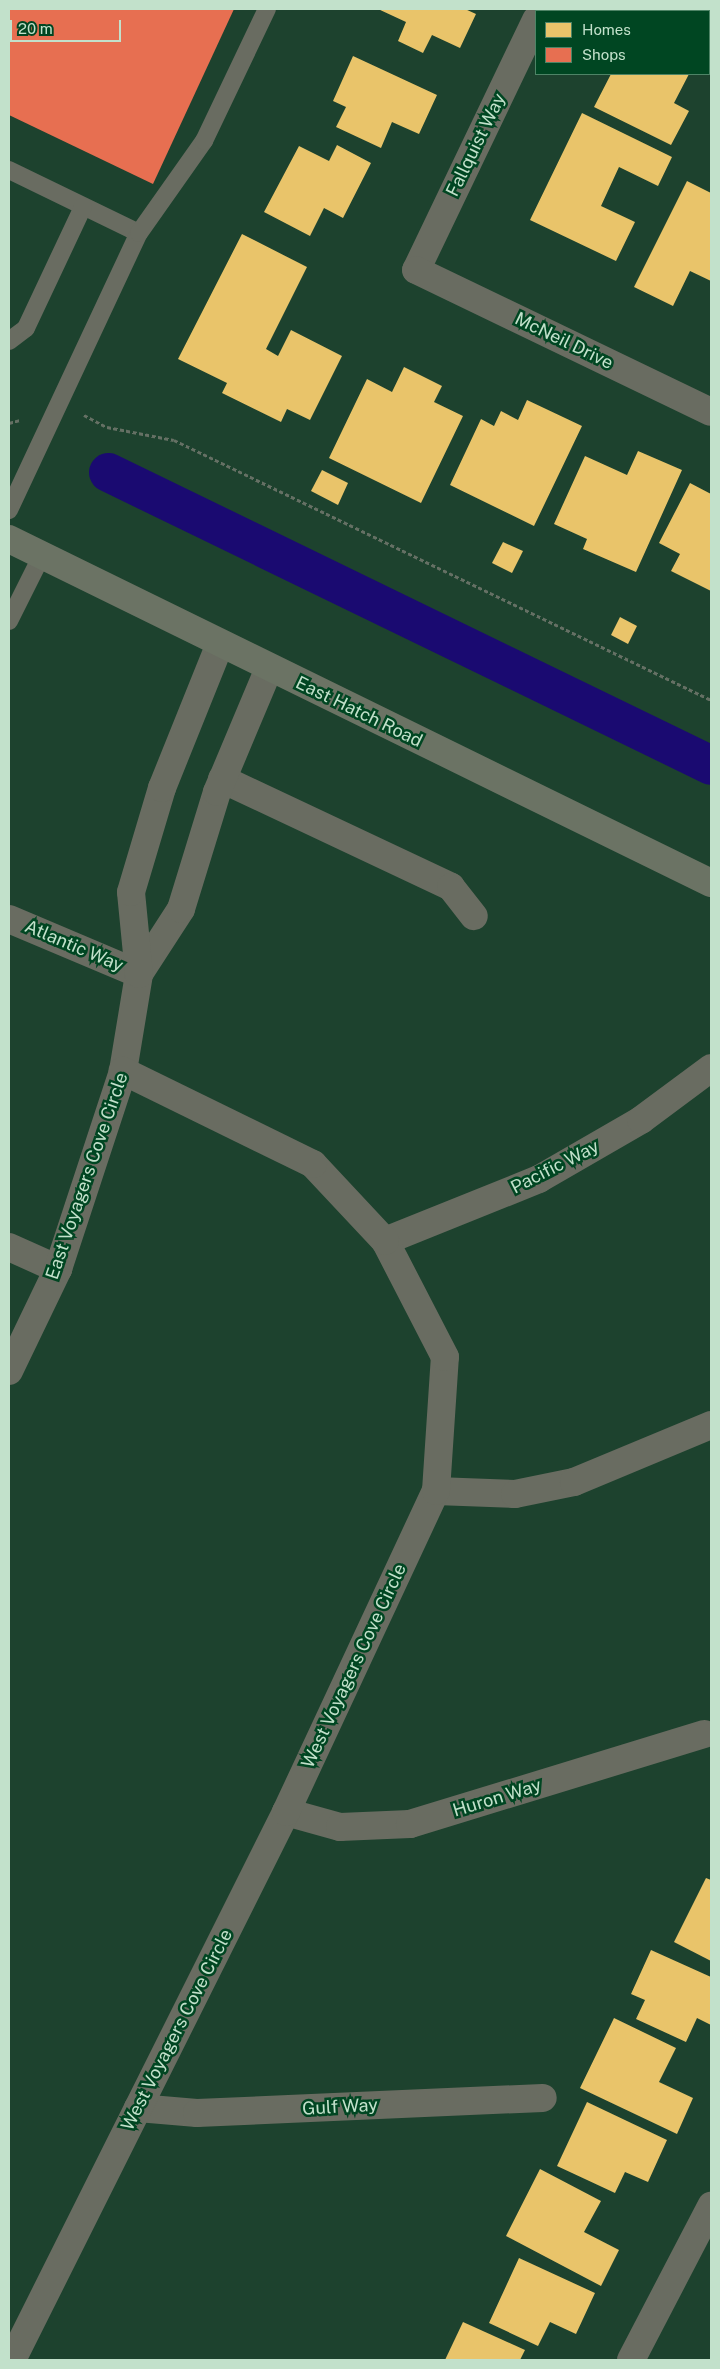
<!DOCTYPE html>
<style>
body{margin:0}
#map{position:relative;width:720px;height:2369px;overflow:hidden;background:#1d422e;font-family:"Public Sans",sans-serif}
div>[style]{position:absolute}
.homes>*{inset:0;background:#e9c46a}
.shops>*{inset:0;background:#e76f51}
.canal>*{height:39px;margin:-19.5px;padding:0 19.5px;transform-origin:19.5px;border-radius:19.5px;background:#1a0a71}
.path>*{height:3px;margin-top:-1.5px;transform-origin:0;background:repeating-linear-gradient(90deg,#657064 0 4px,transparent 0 6.5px)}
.lane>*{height:18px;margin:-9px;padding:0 9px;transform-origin:9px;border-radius:9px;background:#696c61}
.street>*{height:28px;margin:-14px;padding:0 14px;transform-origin:14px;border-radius:14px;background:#696c61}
.primary>*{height:28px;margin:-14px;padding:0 14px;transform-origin:14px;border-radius:14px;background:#6b7364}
span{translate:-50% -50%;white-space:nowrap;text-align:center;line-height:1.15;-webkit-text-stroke:5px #004622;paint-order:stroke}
.street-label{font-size:18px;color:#c2e1cb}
.frame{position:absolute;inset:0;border:10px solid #c2e1cb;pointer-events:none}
.legend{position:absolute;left:535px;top:10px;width:175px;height:65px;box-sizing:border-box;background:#004622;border:1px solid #4e8466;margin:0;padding:6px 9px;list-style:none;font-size:15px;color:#c2e1cb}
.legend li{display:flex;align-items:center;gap:10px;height:25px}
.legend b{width:25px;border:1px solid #4e8466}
.scale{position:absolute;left:10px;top:20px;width:111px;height:22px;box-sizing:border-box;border:2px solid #c2e1cb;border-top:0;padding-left:6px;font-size:15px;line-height:18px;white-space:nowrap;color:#c2e1cb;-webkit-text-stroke:4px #004622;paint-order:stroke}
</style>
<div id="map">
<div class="homes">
<div style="clip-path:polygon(378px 9px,465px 9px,476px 14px,460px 48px,432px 35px,423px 53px,398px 41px,406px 22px)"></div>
<div style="clip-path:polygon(644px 9px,692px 9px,697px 11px,643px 11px)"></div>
<div style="clip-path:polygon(353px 56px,437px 95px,419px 134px,392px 122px,381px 148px,336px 127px,346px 107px,333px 101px)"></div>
<div style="clip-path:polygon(611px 74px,689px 74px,674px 103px,689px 111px,671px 145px,594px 107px)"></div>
<div style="clip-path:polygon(582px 113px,672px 157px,658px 186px,619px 167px,601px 206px,635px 222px,616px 261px,530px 220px)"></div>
<div style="clip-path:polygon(337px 145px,371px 163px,343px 218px,324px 208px,310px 236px,264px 212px,299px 146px,329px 161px)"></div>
<div style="clip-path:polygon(687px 181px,711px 193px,711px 281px,690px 271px,673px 306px,634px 287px)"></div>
<div style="clip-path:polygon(242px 234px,307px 267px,266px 349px,278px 356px,291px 330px,342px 356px,310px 420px,287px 409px,281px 422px,222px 393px,227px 383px,178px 359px)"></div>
<div style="clip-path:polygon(404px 367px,442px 386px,434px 402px,463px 416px,421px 503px,329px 458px,367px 379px,392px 392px)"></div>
<div style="clip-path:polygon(527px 400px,582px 426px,534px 526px,450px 485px,481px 419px,494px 426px,501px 411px,518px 420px)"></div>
<div style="clip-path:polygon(638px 451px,682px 470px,636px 572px,583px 549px,587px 539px,554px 524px,585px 456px,627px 475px)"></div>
<div style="clip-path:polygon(322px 470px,348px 483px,338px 505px,311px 491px)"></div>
<div style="clip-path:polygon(690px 483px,711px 494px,711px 591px,671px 571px,680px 554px,659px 543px)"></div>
<div style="clip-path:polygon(503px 542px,523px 551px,512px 573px,492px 563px)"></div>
<div style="clip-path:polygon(620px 617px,637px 626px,628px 644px,611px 635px)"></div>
<div style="clip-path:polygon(706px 1878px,711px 1880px,711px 1961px,674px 1942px)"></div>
<div style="clip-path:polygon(651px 1950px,711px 1977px,711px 2025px,697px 2018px,686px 2042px,636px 2019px,645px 2000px,631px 1994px)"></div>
<div style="clip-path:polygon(614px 2018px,676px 2048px,659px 2082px,693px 2098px,677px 2134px,580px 2088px)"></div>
<div style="clip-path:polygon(587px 2102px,667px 2140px,648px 2182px,625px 2172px,615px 2193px,557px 2166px)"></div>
<div style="clip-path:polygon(540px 2169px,601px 2201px,584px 2232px,619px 2250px,601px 2286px,506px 2236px)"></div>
<div style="clip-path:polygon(519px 2258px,595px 2293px,576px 2334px,550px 2322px,538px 2346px,489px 2323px)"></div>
<div style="clip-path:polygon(463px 2322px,525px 2350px,520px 2360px,445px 2360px)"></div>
</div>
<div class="shops">
<div style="clip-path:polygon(9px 9px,234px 9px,153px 184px,9px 115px)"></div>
</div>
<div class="canal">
<div style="left:108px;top:472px;width:670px;rotate:25.92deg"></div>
</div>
<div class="path">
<div style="left:84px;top:415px;width:26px;rotate:28deg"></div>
<div style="left:107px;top:427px;width:68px;rotate:11deg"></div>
<div style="left:174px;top:440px;width:597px;rotate:25.83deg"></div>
<div style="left:9px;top:423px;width:11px;rotate:-15deg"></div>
</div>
<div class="lane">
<div style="left:9px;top:170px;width:144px;rotate:25.9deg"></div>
<div style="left:9px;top:341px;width:21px;rotate:-37deg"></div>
<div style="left:26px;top:328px;width:134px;rotate:-64.8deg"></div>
<div style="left:9px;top:510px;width:306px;rotate:-64.9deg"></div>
<div style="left:139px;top:233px;width:113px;rotate:-54.8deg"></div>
<div style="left:204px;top:141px;width:146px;rotate:-64.5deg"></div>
<div style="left:9px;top:621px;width:74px;rotate:-63.4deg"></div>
</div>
<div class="street">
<div style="left:536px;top:20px;width:277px;rotate:115.6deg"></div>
<div style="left:416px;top:270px;width:327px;rotate:25.7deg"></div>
<div style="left:222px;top:779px;width:253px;rotate:25.2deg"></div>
<div style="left:451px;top:887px;width:37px;rotate:52deg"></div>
<div style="left:9px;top:919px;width:141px;rotate:22.9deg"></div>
<div style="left:139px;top:974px;width:77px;rotate:-57.1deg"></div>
<div style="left:181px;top:909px;width:122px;rotate:-72.9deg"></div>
<div style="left:217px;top:792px;width:134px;rotate:-67.2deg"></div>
<div style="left:385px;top:1241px;width:166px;rotate:-21.9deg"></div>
<div style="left:539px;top:1179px;width:118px;rotate:-30deg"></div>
<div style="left:641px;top:1120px;width:87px;rotate:-36.6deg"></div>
<div style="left:9px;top:1247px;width:54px;rotate:24.2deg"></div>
<div style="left:9px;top:1371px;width:113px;rotate:-64.3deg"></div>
<div style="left:58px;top:1269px;width:208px;rotate:-71.8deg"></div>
<div style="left:123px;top:1071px;width:98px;rotate:-80.6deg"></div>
<div style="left:139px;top:974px;width:82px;rotate:-95.6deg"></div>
<div style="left:131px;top:892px;width:109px;rotate:-73.4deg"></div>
<div style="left:162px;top:788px;width:155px;rotate:-68.1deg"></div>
<div style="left:436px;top:1491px;width:79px;rotate:2.2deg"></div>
<div style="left:515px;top:1494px;width:60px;rotate:-11.5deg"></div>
<div style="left:574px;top:1482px;width:148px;rotate:-22.6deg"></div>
<div style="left:286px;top:1812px;width:56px;rotate:15.5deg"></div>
<div style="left:340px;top:1827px;width:70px;rotate:-2.5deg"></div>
<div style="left:410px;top:1824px;width:308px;rotate:-17deg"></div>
<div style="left:138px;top:2108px;width:59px;rotate:4.8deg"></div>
<div style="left:197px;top:2113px;width:346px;rotate:-2.5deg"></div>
<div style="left:12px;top:2360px;width:613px;rotate:-63.43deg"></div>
<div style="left:286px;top:1812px;width:354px;rotate:-65deg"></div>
<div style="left:436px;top:1491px;width:134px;rotate:-86.2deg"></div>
<div style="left:445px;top:1357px;width:131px;rotate:-117.3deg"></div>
<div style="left:385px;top:1241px;width:105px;rotate:-133.1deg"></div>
<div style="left:313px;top:1164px;width:212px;rotate:-153.9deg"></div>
<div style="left:631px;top:2360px;width:174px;rotate:-62.5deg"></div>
</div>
<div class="primary">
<div style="left:9px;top:539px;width:782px;rotate:26.11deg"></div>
</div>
<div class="street-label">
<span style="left:476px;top:145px;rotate:-64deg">Fallquist Way</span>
<span style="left:564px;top:341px;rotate:26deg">McNeil Drive</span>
<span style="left:359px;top:712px;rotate:26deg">East Hatch Road</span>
<span style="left:74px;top:946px;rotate:23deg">Atlantic Way</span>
<span style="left:555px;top:1167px;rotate:-27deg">Pacific Way</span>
<span style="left:87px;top:1176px;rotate:-71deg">East Voyagers Cove Circle</span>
<span style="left:354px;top:1666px;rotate:-65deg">West Voyagers Cove Circle</span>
<span style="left:497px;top:1798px;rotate:-17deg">Huron Way</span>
<span style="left:177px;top:2030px;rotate:-63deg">West Voyagers Cove Circle</span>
<span style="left:340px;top:2107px;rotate:-3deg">Gulf Way</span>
</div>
<div class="frame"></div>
<ul class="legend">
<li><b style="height:14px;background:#e9c46a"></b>Homes</li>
<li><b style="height:14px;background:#e76f51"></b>Shops</li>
</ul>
<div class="scale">20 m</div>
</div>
